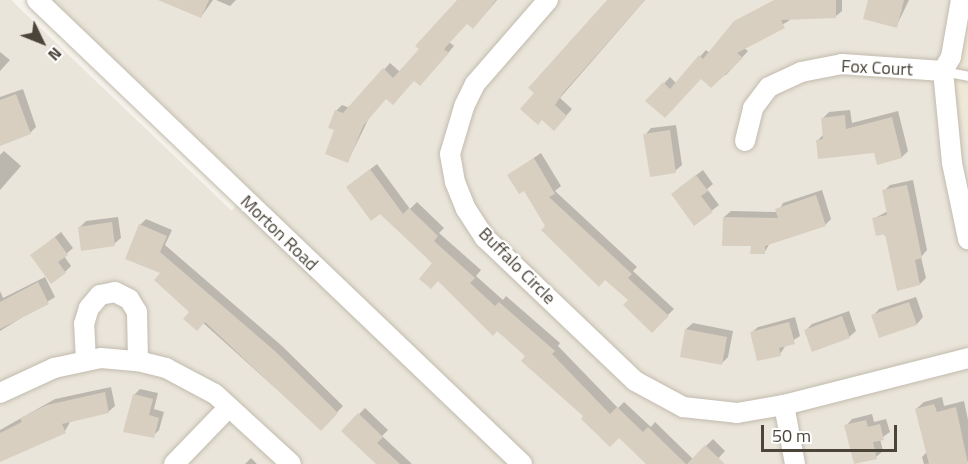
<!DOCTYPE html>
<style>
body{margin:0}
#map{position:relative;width:968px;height:464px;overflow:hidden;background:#f6f3ec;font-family:"Titillium Web",sans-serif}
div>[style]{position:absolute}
.residential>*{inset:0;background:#eae5da}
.education>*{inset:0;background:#efe8d6}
.shadow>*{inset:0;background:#0003}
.building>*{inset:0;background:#d8cfc1}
.roads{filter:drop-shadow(0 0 2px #c2bbae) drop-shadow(0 0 2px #c2bbae)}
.lane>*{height:9px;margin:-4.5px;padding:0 4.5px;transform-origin:4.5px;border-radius:4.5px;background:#fff}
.street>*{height:20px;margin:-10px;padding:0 10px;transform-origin:10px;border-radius:10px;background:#fff}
span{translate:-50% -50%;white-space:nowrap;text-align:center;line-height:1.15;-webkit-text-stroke:4.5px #fff;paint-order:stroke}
.street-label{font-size:18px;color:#4b4439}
.north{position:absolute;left:12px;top:12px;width:60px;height:60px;-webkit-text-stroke:4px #fff;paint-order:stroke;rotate:133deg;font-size:16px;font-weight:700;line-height:24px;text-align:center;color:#4b4439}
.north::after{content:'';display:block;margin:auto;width:21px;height:27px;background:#4b4439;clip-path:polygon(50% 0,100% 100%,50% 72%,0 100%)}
.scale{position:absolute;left:761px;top:425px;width:136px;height:27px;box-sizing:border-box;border:3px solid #4b4439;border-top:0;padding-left:8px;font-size:18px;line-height:21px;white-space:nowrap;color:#4b4439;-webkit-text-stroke:4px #fff;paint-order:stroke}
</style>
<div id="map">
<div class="residential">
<div style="clip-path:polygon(0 0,11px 0,232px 211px,249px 188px,52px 0,968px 0,968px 464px,0 464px)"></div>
</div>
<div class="education">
<div style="clip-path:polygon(968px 14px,968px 154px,954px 72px)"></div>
</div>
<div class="shadow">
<div style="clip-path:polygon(184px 0,213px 0,201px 17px)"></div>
<div style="clip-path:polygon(216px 0,236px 0,230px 6px)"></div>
<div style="clip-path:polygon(462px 0,497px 0,479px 21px,467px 22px,449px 42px,454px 46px,426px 78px,415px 79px,387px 97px,369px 118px,348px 161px,336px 129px,336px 111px,342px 105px,350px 108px,390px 63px,400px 72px)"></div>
<div style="clip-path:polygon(610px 0,645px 0,560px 98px,572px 109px,560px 123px,543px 118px)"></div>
<div style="clip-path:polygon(777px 0,790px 20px,744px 48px,748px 51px,726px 75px,701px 77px,648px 101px,670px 77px,676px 83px,706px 50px,710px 53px)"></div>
<div style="clip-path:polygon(794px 0,842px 0,842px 11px,835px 17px)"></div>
<div style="clip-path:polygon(870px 0,909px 0,896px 27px)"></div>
<div style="clip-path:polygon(0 52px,10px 60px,0 71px)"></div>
<div style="clip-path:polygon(23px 89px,36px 127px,30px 133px,0 127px,0 97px)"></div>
<div style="clip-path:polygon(850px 110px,852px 123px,898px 111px,908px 151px,902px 157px,817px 141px,824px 134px,822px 119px,829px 112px)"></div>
<div style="clip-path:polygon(676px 125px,682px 165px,675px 171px,645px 135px,651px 128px)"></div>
<div style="clip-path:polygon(4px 151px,21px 166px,0 190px,0 155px)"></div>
<div style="clip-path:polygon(541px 153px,561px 186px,555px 191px,637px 267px,633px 271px,674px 309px,652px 331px,630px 300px,547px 226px,525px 189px,509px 175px)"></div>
<div style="clip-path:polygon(377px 164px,410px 209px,417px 202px,444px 228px,439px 233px,481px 270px,476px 276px,503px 300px,506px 296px,560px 343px,558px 346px,618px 408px,624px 402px,651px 427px,655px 422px,693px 459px,713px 439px,725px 451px,713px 464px,649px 464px,619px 436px,586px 416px,381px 212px,355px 181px)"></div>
<div style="clip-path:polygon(703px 170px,713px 184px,707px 189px,719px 205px,695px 224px,679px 188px)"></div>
<div style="clip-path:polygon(913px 180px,927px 250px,921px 257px,926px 278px,920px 284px,873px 219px,888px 211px,884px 191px,890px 185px)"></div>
<div style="clip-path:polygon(822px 190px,831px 219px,825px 225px,770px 243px,764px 253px,724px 217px,731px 211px,778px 212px,783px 203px)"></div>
<div style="clip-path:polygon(118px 217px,121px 238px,114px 244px,79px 228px,86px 221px)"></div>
<div style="clip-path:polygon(146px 219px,172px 230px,165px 245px,282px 346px,343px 406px,321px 429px,191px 312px,162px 272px,140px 225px)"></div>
<div style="clip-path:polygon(61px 232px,73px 248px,64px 256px,71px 266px,65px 272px,32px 255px)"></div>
<div style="clip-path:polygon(45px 277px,55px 297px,0 331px,0 291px,3px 298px)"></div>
<div style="clip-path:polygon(916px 297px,923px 317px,917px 324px,880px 336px,873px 316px,879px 309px)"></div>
<div style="clip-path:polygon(849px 311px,856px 331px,849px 337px,806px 330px,812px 324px)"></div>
<div style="clip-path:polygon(795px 317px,800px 336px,786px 345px,780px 354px,751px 333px,758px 327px)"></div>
<div style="clip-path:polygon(693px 323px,733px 331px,728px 357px,721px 364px,686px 329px)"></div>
<div style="clip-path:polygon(111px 387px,115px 406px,108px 412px,70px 422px,65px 431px,0 461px,0 430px,55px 399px)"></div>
<div style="clip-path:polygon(140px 389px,158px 393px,154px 409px,164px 412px,159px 430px,153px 436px,134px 395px)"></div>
<div style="clip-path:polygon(942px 397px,944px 406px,964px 401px,968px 420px,968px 462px,924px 464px,922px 457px,927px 452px,916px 409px,924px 402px)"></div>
<div style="clip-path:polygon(365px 408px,388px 430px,382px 436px,412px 464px,378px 464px,343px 431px)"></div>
<div style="clip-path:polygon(872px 414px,874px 422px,886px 419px,890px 432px,880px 439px,883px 451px,876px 457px,846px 426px,852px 419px)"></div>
<div style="clip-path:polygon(251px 458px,257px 464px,245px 464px)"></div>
</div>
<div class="building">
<div style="clip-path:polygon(158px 0,209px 0,201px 18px)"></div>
<div style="clip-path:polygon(457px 0,496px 0,473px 29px,467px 24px,444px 49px,449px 53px,420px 86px,414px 81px,393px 105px,386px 99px,363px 126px,348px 163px,325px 154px,334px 130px,328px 128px,335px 110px,343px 113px,383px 68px,393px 78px,419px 49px,415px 46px)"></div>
<div style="clip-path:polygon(607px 0,645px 0,563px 93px,555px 105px,567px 116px,554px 131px,542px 120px,538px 125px,520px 109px,534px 93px,528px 88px)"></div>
<div style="clip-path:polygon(774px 0,836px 0,836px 18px,781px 20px,785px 28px,737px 53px,743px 58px,711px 88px,701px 79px,665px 118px,645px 101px,663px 82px,670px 89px,699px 55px,703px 59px,734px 21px)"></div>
<div style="clip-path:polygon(868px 0,904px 0,897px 28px,863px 19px)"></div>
<div style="clip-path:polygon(16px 94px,31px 134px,0 146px,0 100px)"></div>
<div style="clip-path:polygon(845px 115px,846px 129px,892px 117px,902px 158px,877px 165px,874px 153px,818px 159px,816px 140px,823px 139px,821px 118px)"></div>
<div style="clip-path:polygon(670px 130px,676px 173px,650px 177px,643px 134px)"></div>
<div style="clip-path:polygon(534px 158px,555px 194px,549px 197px,632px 274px,628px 278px,669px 316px,652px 333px,623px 305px,628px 300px,605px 280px,599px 287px,541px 230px,545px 226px,524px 191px,519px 194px,507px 175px)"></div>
<div style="clip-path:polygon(370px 169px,403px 214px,409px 208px,438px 236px,434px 241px,475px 278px,470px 283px,495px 306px,499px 302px,555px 351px,552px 354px,610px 414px,617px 407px,643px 432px,648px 427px,686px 464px,646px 464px,619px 438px,610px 447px,581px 419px,583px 416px,521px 361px,525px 356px,497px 331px,493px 336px,438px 281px,431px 289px,419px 279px,432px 263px,380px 214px,371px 221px,346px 187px)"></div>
<div style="clip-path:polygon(696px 175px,708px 191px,701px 196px,713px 212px,694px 226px,671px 194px)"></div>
<div style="clip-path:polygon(907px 185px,922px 258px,915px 260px,920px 285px,897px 291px,885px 234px,876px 236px,872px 218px,887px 215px,882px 190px)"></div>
<div style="clip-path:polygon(816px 195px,826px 226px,765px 246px,765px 254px,750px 254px,751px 246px,722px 246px,723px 217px,778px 218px,775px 209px)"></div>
<div style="clip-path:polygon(112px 222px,115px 246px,81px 251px,78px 227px)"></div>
<div style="clip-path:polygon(139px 224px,167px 236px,160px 252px,276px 352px,338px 413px,321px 431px,205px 322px,197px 331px,183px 319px,189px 312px,154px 280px,160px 273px,125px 259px)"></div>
<div style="clip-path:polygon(55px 237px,68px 255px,58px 262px,66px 273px,51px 284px,30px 255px)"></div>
<div style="clip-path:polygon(38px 282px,49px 304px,0 329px,0 302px)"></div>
<div style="clip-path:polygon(909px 302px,917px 325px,879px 338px,871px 315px)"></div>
<div style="clip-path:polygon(842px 316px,850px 338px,812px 352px,804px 330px)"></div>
<div style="clip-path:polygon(789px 322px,795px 344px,779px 348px,781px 356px,757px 361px,750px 332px)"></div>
<div style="clip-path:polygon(685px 329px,727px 337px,722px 365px,680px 357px)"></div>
<div style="clip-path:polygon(105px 392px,109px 413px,62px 424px,66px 433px,0 462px,0 433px,22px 422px,20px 418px,47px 405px)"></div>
<div style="clip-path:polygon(133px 394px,153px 399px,149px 415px,159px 418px,154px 438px,123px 432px)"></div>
<div style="clip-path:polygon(934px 404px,937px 412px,956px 407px,968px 464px,929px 464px,915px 409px)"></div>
<div style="clip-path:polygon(358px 413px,383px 437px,377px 443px,400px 464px,376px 464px,341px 431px)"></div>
<div style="clip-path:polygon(866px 420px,868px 427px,880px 424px,884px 440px,873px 442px,877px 459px,854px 464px,844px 425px)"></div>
<div style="clip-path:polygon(705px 445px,725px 464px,687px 464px)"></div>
</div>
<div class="roads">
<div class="lane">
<div style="left:943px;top:71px;width:25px;rotate:11deg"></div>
</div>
<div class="street">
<div style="left:37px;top:0;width:671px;rotate:43.73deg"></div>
<div style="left:548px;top:0;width:111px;rotate:131deg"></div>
<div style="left:475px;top:84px;width:25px;rotate:116deg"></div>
<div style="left:464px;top:107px;width:49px;rotate:106.6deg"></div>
<div style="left:450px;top:154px;width:28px;rotate:80deg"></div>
<div style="left:455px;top:182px;width:29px;rotate:68deg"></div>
<div style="left:466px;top:209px;width:35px;rotate:57deg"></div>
<div style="left:485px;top:238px;width:207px;rotate:43.6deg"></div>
<div style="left:635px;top:381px;width:55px;rotate:28.4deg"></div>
<div style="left:683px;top:407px;width:54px;rotate:6.3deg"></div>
<div style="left:737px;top:413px;width:48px;rotate:-9.7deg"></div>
<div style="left:784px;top:405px;width:190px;rotate:-14.3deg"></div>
<div style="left:961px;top:0;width:58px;rotate:100deg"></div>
<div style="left:951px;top:57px;width:16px;rotate:120deg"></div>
<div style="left:943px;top:71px;width:92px;rotate:84.4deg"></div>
<div style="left:952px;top:163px;width:78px;rotate:78.1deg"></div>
<div style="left:745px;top:141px;width:34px;rotate:-76deg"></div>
<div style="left:753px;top:108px;width:26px;rotate:-53deg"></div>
<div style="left:769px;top:87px;width:35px;rotate:-25deg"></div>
<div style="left:801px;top:72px;width:42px;rotate:-11deg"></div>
<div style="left:842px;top:64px;width:101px;rotate:4deg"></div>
<div style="left:86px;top:360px;width:36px;rotate:-93deg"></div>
<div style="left:84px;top:324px;width:17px;rotate:-73deg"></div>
<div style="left:89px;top:308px;width:17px;rotate:-50deg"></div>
<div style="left:100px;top:295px;width:15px;rotate:-11deg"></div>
<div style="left:115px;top:292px;width:16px;rotate:27deg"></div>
<div style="left:129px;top:299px;width:15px;rotate:58deg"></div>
<div style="left:137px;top:312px;width:49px;rotate:88.8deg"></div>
<div style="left:0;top:393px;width:60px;rotate:-24.8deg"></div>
<div style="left:54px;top:368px;width:48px;rotate:-12deg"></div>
<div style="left:101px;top:358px;width:37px;rotate:5deg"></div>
<div style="left:138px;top:361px;width:29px;rotate:14deg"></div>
<div style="left:166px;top:368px;width:55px;rotate:28deg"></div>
<div style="left:215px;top:394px;width:103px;rotate:42.6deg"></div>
<div style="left:784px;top:405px;width:60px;rotate:79.4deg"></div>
<div style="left:174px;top:464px;width:79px;rotate:-46deg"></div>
</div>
</div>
<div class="street-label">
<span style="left:877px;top:68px;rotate:3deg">Fox Court</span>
<span style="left:279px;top:233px;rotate:44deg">Morton Road</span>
<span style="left:517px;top:266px;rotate:45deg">Buffalo Circle</span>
</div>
<div class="north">N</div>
<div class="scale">50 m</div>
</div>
